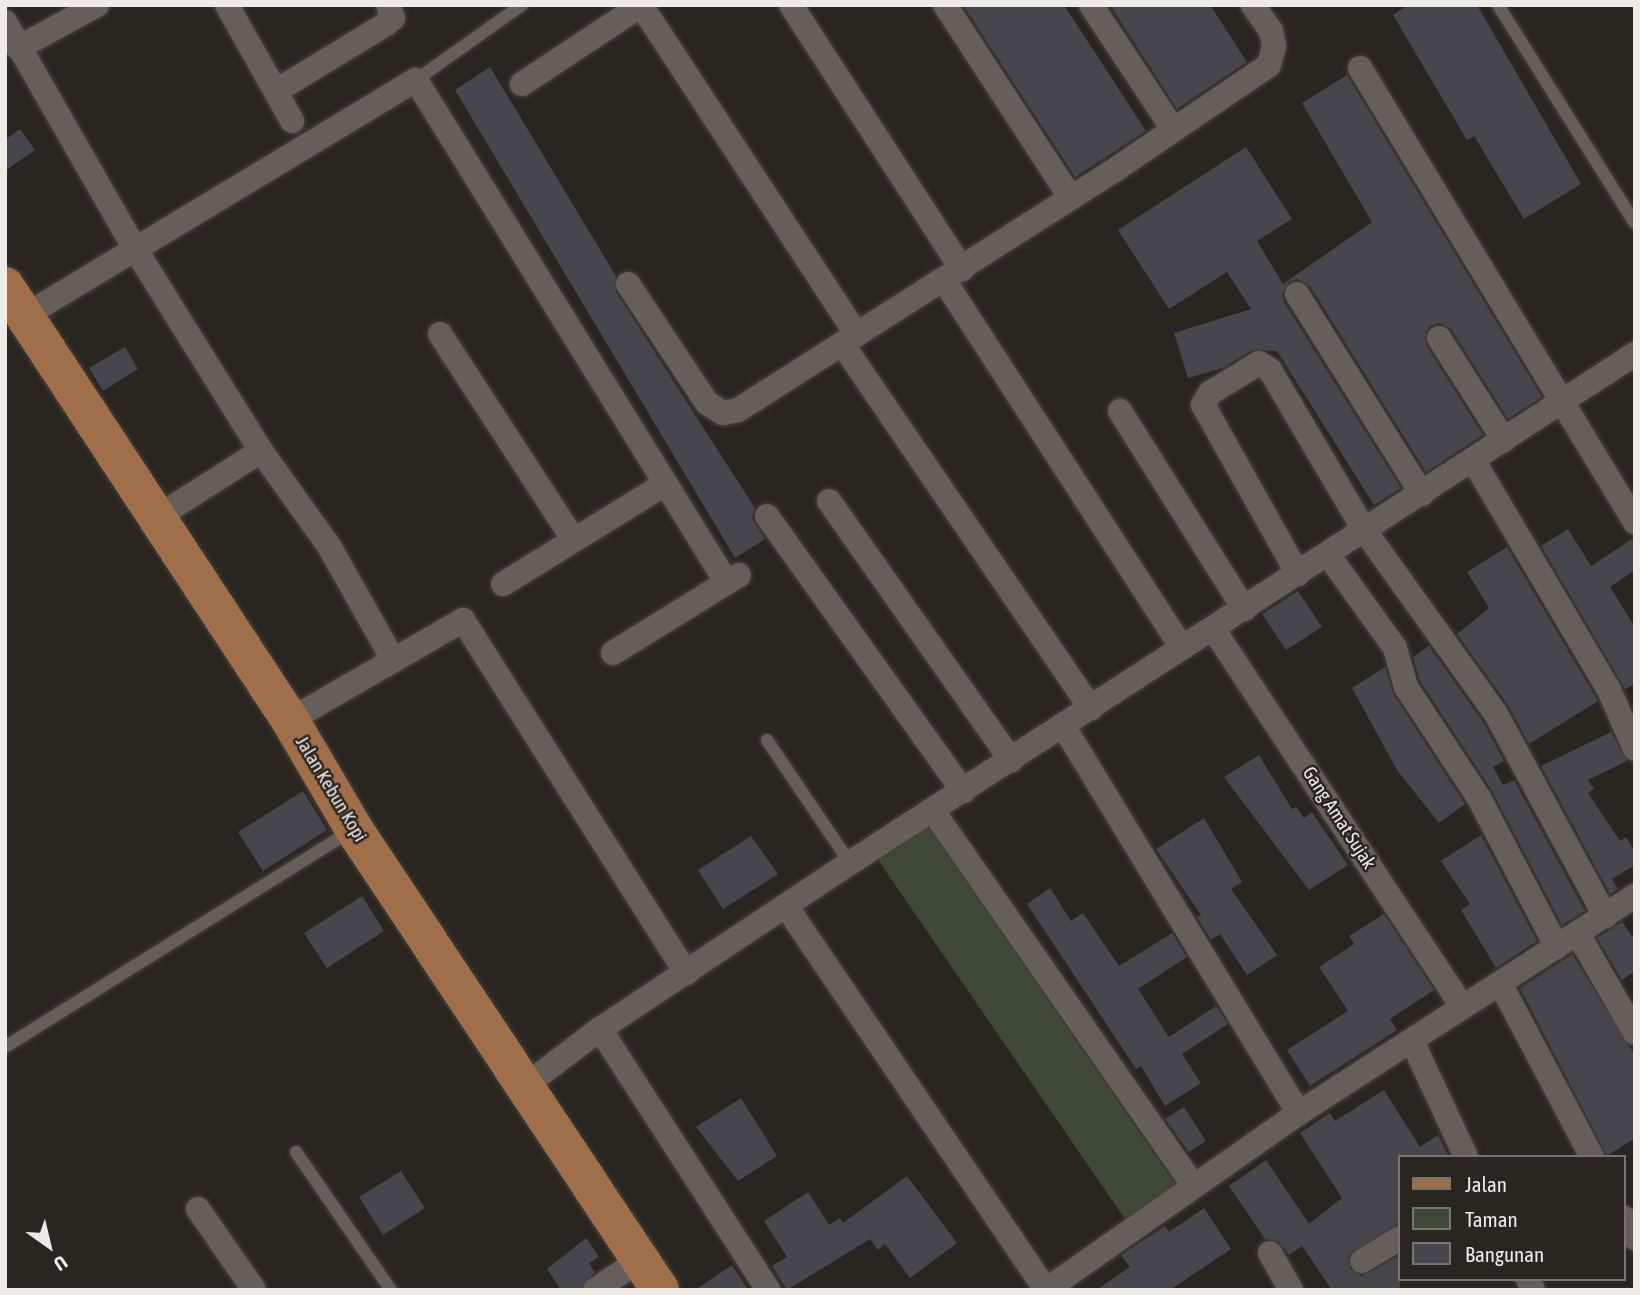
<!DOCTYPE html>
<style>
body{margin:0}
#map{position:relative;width:1640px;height:1295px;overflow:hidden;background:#2a251f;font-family:"Asap Condensed",sans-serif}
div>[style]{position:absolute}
.green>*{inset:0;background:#3e4a37}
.building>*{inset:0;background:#47464e}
.roads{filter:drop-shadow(0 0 2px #48433e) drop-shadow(0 0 2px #48433e)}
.lane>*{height:12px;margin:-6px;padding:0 6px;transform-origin:6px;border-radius:6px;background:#665f59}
.street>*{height:24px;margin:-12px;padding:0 12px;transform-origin:12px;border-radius:12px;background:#665f59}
.primary>*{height:38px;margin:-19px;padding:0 19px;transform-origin:19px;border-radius:19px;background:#a06e48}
span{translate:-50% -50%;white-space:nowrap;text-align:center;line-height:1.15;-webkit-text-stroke:5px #2a251f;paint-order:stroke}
.street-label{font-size:19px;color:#eeeae6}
.frame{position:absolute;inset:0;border:7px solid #eeeae6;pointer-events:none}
.legend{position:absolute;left:1398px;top:1155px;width:228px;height:126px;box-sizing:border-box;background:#2a251f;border:2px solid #78746f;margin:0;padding:9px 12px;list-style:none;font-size:21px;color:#eeeae6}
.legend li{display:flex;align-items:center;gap:14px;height:35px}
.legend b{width:35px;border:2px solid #78746f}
.north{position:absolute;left:14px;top:1211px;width:70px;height:70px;-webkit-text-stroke:5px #2a251f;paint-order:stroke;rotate:146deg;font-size:19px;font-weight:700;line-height:28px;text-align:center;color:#eeeae6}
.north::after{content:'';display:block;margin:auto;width:24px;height:32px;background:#eeeae6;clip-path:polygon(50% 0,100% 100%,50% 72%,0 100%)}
</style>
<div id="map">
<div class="green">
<div style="clip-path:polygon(928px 826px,1176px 1185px,1125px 1219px,878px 860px)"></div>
</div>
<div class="building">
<div style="clip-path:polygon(963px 5px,1064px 5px,1146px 131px,1075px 177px)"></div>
<div style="clip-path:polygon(1110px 5px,1210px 5px,1247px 62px,1177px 109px)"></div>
<div style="clip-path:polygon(1408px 5px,1477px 5px,1581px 184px,1524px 219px,1474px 136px,1467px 140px,1393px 15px)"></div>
<div style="clip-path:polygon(490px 67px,616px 276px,616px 292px,755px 508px,752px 518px,765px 539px,735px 558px,455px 90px)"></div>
<div style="clip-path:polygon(1347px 75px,1542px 397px,1508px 419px,1451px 329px,1439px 323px,1430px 326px,1426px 332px,1426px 345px,1483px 435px,1426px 472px,1310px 286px,1297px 279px,1289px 282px,1282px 294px,1284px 302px,1401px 488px,1374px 505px,1277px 351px,1252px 350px,1223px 368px,1188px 378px,1174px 333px,1251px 309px,1227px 272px,1169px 309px,1118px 230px,1246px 147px,1292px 219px,1257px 241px,1283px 284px,1372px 222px,1302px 103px)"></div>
<div style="clip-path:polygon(20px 129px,35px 150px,5px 171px,5px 140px)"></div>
<div style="clip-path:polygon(125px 347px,138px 369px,103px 391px,89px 368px)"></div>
<div style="clip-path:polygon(1568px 529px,1591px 566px,1635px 537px,1635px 570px,1610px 587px,1635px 627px,1635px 684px,1625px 689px,1541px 546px)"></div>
<div style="clip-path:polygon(1507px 547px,1598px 701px,1529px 744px,1508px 705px,1457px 634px,1489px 608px,1467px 572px)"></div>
<div style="clip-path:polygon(1298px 591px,1322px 627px,1286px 650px,1262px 614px)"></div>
<div style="clip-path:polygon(1429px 646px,1483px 722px,1504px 761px,1493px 767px,1503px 785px,1514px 780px,1585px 911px,1562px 925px,1492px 791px,1420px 681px,1413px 657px)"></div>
<div style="clip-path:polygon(1385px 667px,1394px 695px,1465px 804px,1439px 823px,1397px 770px,1352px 688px)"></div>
<div style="clip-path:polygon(1611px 732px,1627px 761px,1588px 780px,1594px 789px,1588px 793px,1620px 841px,1626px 837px,1635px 852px,1635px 865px,1612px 879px,1618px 889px,1610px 894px,1541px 766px)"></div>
<div style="clip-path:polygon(1259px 755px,1292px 809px,1296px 807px,1304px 818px,1312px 812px,1348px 865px,1309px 890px,1224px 777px)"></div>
<div style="clip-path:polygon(303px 791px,327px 830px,263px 871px,238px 832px)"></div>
<div style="clip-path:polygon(1204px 818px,1242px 882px,1231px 889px,1277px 955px,1247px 975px,1220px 934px,1211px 940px,1197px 917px,1201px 915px,1156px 849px)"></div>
<div style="clip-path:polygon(1481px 835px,1537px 941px,1496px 968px,1461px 910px,1470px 904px,1441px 861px)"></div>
<div style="clip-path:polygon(751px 836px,778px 874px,723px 909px,698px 870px)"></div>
<div style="clip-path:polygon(1050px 888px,1071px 921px,1083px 913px,1119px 966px,1172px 933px,1187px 957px,1138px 989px,1169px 1037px,1216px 1006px,1228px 1024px,1182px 1054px,1201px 1083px,1165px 1106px,1141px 1066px,1136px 1069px,1027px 904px)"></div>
<div style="clip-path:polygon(362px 896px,384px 931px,327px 968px,304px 933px)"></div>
<div style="clip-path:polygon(1384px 914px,1434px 990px,1390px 1019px,1397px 1030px,1310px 1086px,1287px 1050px,1348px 1011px,1319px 967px,1354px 944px,1349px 936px)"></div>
<div style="clip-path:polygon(1622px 922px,1635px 940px,1635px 971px,1622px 980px,1597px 938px)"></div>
<div style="clip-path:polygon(1572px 954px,1635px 1055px,1635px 1138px,1607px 1156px,1520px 988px)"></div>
<div style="clip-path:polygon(1384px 1090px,1420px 1147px,1438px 1135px,1449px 1157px,1400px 1157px,1400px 1223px,1349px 1254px,1350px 1269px,1362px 1276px,1400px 1255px,1400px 1290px,1332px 1290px,1302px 1246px,1289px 1255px,1278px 1241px,1265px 1239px,1229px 1186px,1266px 1160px,1309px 1224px,1342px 1198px,1300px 1133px,1330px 1113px,1335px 1121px)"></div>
<div style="clip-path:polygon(741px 1098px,777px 1156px,738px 1181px,696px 1127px)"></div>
<div style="clip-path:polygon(1184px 1107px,1206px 1141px,1189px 1152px,1165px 1119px)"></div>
<div style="clip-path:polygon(401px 1171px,425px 1208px,383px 1235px,359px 1197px)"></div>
<div style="clip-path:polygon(907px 1176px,957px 1243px,910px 1278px,885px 1244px,878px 1250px,870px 1239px,787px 1290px,772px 1266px,787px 1257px,764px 1221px,808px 1192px,829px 1225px,840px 1218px,843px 1223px)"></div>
<div style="clip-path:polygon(1204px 1208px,1231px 1249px,1170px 1290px,1096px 1290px,1130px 1267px,1121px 1255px,1165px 1226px,1169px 1232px)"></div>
<div style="clip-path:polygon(586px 1238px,599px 1257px,589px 1263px,595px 1272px,580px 1290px,561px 1290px,547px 1269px)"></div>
<div style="clip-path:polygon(732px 1265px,748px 1290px,695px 1290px)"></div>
</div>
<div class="roads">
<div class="lane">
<div style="left:1498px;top:5px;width:257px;rotate:57.9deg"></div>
<div style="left:416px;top:80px;width:130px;rotate:-35.3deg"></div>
<div style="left:767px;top:740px;width:148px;rotate:56deg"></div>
<div style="left:5px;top:1047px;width:408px;rotate:-32deg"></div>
<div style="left:296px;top:1152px;width:168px;rotate:55.5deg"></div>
</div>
<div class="street">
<div style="left:227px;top:5px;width:133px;rotate:60.7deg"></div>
<div style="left:641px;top:5px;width:394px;rotate:56.8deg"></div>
<div style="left:791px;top:5px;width:315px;rotate:57.1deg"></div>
<div style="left:945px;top:5px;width:229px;rotate:56.9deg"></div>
<div style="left:1091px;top:5px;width:149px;rotate:56.5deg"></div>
<div style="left:5px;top:22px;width:259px;rotate:60.2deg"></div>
<div style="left:134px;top:247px;width:240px;rotate:58.1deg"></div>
<div style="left:261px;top:451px;width:117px;rotate:54.4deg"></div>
<div style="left:329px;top:546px;width:129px;rotate:60.6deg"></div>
<div style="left:18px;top:48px;width:90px;rotate:-28.6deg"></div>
<div style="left:1360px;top:68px;width:531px;rotate:58.8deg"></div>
<div style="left:522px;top:84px;width:141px;rotate:-33.5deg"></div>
<div style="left:276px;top:91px;width:129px;rotate:-31.3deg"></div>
<div style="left:386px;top:24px;width:9px;rotate:-41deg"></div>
<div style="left:393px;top:18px;width:14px;rotate:-111deg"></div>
<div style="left:944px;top:280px;width:438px;rotate:57.1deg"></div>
<div style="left:628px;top:284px;width:143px;rotate:56.4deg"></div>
<div style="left:707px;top:403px;width:19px;rotate:32deg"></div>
<div style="left:723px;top:413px;width:15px;rotate:-11deg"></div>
<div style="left:738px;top:410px;width:452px;rotate:-32.5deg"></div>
<div style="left:1119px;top:167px;width:181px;rotate:-34.2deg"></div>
<div style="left:1269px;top:65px;width:20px;rotate:-75deg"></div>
<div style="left:1274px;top:46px;width:15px;rotate:-101deg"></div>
<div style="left:1271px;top:31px;width:32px;rotate:-125deg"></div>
<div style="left:1297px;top:294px;width:236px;rotate:58deg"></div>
<div style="left:26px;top:315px;width:455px;rotate:-31.1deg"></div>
<div style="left:416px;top:80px;width:591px;rotate:58.27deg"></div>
<div style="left:440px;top:334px;width:244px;rotate:57deg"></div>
<div style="left:1439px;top:338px;width:121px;rotate:57.5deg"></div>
<div style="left:843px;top:345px;width:440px;rotate:55.7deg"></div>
<div style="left:1120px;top:411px;width:234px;rotate:57.9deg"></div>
<div style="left:1473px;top:460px;width:267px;rotate:59.4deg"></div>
<div style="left:1609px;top:690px;width:64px;rotate:66.2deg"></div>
<div style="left:829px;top:501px;width:317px;rotate:54.9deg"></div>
<div style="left:159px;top:516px;width:121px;rotate:-32.5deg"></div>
<div style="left:767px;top:516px;width:338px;rotate:54.5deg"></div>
<div style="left:1329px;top:556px;width:113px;rotate:54.3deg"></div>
<div style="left:1395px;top:648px;width:41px;rotate:74.2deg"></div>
<div style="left:1406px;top:687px;width:133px;rotate:56.7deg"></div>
<div style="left:1479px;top:798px;width:168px;rotate:62.4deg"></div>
<div style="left:1298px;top:574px;width:194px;rotate:-119.3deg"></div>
<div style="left:1203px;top:405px;width:14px;rotate:-60deg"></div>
<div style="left:1210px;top:393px;width:57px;rotate:-31.5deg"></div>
<div style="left:1259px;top:363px;width:13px;rotate:32deg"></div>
<div style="left:1270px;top:370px;width:187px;rotate:59.5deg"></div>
<div style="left:1365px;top:531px;width:225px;rotate:54.4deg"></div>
<div style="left:1496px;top:714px;width:230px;rotate:61.6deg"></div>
<div style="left:503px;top:584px;width:188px;rotate:-31.7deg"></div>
<div style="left:1214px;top:630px;width:452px;rotate:56.6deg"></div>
<div style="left:613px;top:653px;width:148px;rotate:-31.8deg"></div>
<div style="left:290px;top:720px;width:200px;rotate:-30deg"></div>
<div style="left:463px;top:620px;width:418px;rotate:57.7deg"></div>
<div style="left:1064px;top:727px;width:452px;rotate:58.7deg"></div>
<div style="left:933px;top:811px;width:457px;rotate:55.2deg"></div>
<div style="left:786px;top:906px;width:464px;rotate:55.9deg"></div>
<div style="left:1578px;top:934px;width:114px;rotate:60.1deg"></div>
<div style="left:1500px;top:983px;width:197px;rotate:62.1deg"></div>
<div style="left:600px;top:1029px;width:310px;rotate:57.2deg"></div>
<div style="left:1412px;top:1041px;width:128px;rotate:65deg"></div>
<div style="left:526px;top:1085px;width:93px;rotate:-37.1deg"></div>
<div style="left:600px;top:1029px;width:300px;rotate:-33.6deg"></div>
<div style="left:850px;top:863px;width:936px;rotate:-32.96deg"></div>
<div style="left:198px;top:1209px;width:98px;rotate:55.3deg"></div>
<div style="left:1624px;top:1218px;width:23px;rotate:61deg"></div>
<div style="left:1270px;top:1253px;width:43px;rotate:60.4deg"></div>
<div style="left:1362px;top:1261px;width:44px;rotate:-31.2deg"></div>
<div style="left:1528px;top:1279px;width:12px;rotate:66deg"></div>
<div style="left:595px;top:1290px;width:54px;rotate:-33.7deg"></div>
<div style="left:1046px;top:1290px;width:309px;rotate:-35deg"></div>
<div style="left:1299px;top:1113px;width:400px;rotate:-32.9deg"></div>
</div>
<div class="primary">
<div style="left:5px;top:286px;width:519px;rotate:56.71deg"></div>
<div style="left:290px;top:720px;width:126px;rotate:59.6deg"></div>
<div style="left:354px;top:829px;width:553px;rotate:56.42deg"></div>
</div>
</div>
<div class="street-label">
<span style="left:331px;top:789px;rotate:59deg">Jalan Kebun Kopi</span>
<span style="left:1339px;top:818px;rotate:57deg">Gang Amat Sujak</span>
</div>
<div class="frame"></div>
<ul class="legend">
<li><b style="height:9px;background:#a06e48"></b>Jalan</li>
<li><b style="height:19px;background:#3e4a37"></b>Taman</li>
<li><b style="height:19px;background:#47464e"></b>Bangunan</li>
</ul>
<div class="north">U</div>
</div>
